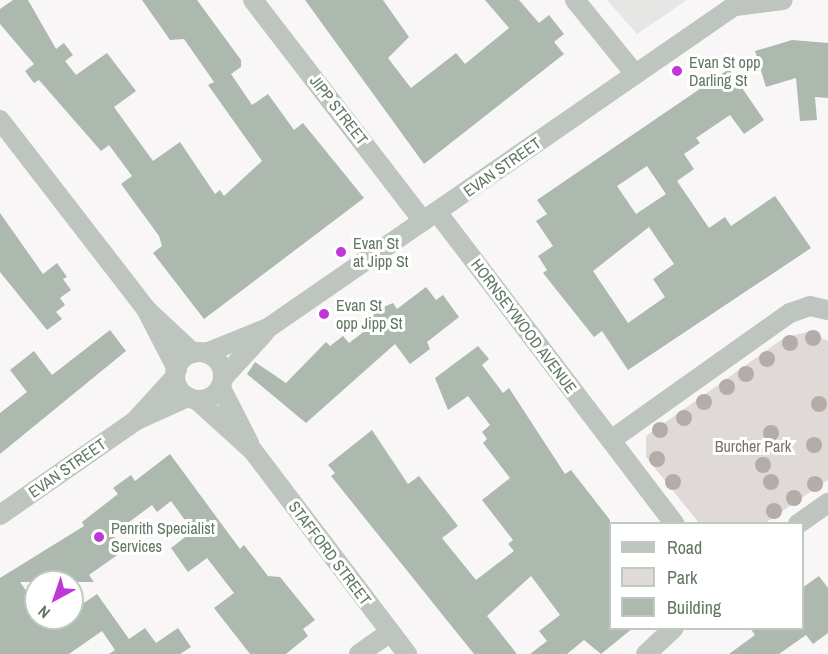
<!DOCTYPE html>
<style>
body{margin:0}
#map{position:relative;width:828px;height:654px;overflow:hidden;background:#f8f6f7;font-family:"Archivo Narrow",sans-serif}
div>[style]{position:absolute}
.built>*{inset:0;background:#e6e6e5}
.green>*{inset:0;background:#dfd9d7}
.building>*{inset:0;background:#adb9ae}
.minor>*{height:20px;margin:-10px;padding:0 10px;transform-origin:10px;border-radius:10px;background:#bdc5be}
.minor>.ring{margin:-10px;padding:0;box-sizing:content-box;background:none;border:20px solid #bdc5be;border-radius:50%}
.trees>*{width:16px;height:16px;margin:-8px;border-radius:50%;background:#b4aca8}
.dots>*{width:16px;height:16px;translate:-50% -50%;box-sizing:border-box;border:3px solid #fff;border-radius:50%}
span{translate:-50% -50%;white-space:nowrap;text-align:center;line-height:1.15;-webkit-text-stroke:6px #fff;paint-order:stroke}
.poi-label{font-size:16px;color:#607862}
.left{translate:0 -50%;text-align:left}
.street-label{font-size:16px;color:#607862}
.park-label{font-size:16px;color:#7c7068}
.legend{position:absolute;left:609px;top:522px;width:195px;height:108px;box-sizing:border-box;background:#fff;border:2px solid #bfc9c0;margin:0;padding:8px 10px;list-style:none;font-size:18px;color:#607862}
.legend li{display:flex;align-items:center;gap:12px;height:30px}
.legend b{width:30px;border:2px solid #bfc9c0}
.north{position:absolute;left:24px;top:570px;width:60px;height:60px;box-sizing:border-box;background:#fff;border:2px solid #bfc9c0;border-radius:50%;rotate:220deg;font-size:16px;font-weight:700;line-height:24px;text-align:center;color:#607862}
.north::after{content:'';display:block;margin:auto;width:21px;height:27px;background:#c037d7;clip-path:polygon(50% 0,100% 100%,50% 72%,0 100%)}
</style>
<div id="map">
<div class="built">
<div style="clip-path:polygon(607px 0,687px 0,637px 34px)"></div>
</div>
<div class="green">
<div style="clip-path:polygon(807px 332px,828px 341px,828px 480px,765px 523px,699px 523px,646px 457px,646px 436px,784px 338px)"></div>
</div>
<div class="building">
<div style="clip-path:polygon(13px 0,28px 0,56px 49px,64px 43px,73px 55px,65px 61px,76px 75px,107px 53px,136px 91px,114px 107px,153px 161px,180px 142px,215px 194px,220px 190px,224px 196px,262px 161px,208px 85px,214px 82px,184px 39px,170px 40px,142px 0,197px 0,241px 60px,241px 67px,231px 74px,252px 105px,268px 94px,294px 130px,303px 123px,364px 198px,204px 319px,153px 253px,162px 246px,159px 236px,121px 184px,132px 176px,109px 145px,101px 151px,39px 80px,34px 83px,25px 71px,34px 64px,0 24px,0 9px)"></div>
<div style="clip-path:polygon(305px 0,383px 0,409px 37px,388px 58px,411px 88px,456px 53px,465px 64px,509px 28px,485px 0,519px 0,539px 23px,549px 15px,564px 34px,554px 42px,564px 54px,424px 164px)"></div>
<div style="clip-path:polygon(792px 40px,828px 43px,828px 98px,815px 97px,817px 120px,800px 121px,796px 78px,766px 87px,755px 51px)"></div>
<div style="clip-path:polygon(evenodd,729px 69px,764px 120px,744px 134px,730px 115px,696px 138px,700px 143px,684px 154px,694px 169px,677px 181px,709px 228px,725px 217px,731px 226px,775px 196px,811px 248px,628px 370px,602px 331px,594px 337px,543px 273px,547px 270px,538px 256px,553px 246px,536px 221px,547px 214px,537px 200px,729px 69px,647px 166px,666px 194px,636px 214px,617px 186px,647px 166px,729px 69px,649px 227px,674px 264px,653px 279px,665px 297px,628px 323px,593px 271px,649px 227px)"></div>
<div style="clip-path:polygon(0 213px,43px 274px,57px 263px,67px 277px,63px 279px,71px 290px,60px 298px,65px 305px,56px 312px,62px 319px,47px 330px,0 272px)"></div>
<div style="clip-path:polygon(426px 287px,436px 300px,443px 295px,459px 317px,427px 342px,430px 349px,410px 364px,395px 344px,306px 423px,247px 374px,255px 362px,286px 383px,326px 342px,330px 346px,343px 336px,349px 343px,374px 324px,368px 317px,381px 308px,393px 303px,397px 309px)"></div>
<div style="clip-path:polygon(110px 330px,126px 351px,0 454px,0 413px,27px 392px,10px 370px,34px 351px,52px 375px)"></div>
<div style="clip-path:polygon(478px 346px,489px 359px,482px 365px,503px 393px,509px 388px,565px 474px,571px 470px,610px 520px,610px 628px,633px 628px,601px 654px,584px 640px,567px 654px,530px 654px,547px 641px,539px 631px,560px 615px,531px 576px,487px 616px,517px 654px,474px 654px,331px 476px,335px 473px,328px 465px,372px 430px,408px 484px,419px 476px,458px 526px,442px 538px,476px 580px,514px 551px,508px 544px,513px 540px,482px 500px,510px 478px,483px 443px,487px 439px,482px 432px,490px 425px,468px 396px,448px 410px,435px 378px)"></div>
<div style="clip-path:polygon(170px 454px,240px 549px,244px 545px,268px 576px,280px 577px,315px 620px,303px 629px,308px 636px,286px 654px,250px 654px,214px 608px,234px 593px,207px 558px,188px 572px,171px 548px,193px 531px,171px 501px,157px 512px,152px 505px,113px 534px,123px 551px,89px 575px,94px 582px,20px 582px,36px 605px,36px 618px,72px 618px,72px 611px,97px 594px,129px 639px,145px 628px,156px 643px,178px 628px,191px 647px,180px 654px,109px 654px,115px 650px,102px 631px,69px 654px,0 654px,0 578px,84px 526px,82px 522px,118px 494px,113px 488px,131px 475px,135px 481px)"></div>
<div style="clip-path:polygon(819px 576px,828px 588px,828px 633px,813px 644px,806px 635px,779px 654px,729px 654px,755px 635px,750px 628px,803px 628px,802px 588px)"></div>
</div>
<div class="minor">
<div style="left:253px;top:0;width:279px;rotate:52.4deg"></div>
<div style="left:575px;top:0;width:95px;rotate:51deg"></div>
<div style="left:735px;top:6px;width:48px;rotate:-7.1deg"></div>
<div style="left:0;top:120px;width:239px;rotate:52.3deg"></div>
<div style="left:146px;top:309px;width:68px;rotate:62.7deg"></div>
<div style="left:437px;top:212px;width:392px;rotate:52.7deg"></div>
<div style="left:148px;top:311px;width:62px;rotate:43deg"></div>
<div class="ring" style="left:175px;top:352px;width:28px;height:28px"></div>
<div style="left:206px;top:353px;width:67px;rotate:-22deg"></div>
<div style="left:268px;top:328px;width:577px;rotate:-34.63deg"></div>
<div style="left:223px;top:378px;width:62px;rotate:-47.6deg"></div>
<div style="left:221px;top:388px;width:62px;rotate:63deg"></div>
<div style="left:197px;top:400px;width:76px;rotate:42.3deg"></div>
<div style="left:253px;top:451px;width:255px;rotate:52.8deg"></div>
<div style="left:137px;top:420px;width:56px;rotate:-24.3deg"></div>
<div style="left:611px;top:440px;width:219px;rotate:-35.4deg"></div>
<div style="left:790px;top:313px;width:21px;rotate:-19deg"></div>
<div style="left:810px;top:306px;width:18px;rotate:13deg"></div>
<div style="left:0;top:515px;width:165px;rotate:-34.8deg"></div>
<div style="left:135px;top:421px;width:59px;rotate:-47.7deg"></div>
<div style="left:798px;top:524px;width:37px;rotate:-35deg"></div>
<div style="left:359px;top:654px;width:38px;rotate:-35deg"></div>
<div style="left:646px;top:654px;width:38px;rotate:-43deg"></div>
</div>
<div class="trees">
<div style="left:813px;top:338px"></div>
<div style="left:790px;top:343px"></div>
<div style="left:767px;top:359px"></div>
<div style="left:746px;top:374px"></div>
<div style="left:727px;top:387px"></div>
<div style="left:704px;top:402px"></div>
<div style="left:819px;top:404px"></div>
<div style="left:684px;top:418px"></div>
<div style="left:660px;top:430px"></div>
<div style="left:771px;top:433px"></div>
<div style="left:814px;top:445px"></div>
<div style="left:657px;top:459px"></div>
<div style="left:763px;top:465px"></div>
<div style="left:673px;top:482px"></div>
<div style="left:771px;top:482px"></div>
<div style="left:815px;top:484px"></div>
<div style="left:794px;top:498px"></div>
<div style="left:774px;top:511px"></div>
</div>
<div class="dots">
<div style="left:677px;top:71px;background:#c037d7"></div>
<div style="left:341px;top:252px;background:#c037d7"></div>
<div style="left:324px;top:314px;background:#c037d7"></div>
<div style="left:99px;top:537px;background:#c037d7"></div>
</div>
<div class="poi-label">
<span class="left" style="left:689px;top:71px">Evan St opp<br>Darling St</span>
<span class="left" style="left:353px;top:252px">Evan St<br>at Jipp St</span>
<span class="left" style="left:336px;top:314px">Evan St<br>opp Jipp St</span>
<span class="left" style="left:111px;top:537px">Penrith Specialist<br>Services</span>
</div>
<div class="street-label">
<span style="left:339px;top:110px;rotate:52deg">JIPP STREET</span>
<span style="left:502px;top:167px;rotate:-35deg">EVAN STREET</span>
<span style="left:524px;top:326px;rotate:53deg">HORNSEYWOOD AVENUE</span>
<span style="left:67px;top:468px;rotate:-35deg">EVAN STREET</span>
<span style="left:330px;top:553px;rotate:53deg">STAFFORD STREET</span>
</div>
<div class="park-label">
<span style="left:753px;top:446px">Burcher Park</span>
</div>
<ul class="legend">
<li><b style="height:8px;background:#bdc5be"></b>Road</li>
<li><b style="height:16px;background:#dfd9d7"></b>Park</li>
<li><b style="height:16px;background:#adb9ae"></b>Building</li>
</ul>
<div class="north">N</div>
</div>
